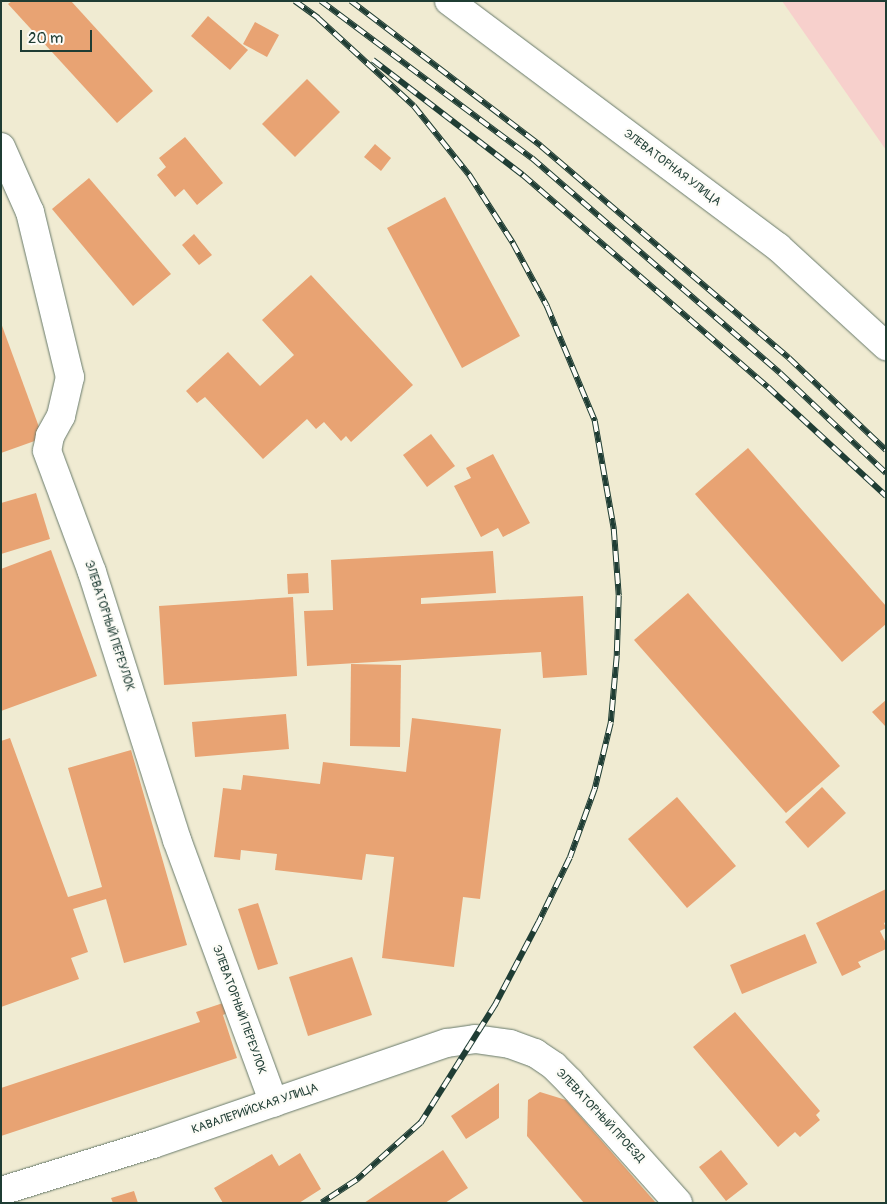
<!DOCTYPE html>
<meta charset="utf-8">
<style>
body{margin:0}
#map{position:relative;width:887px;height:1204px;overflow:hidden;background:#f0ebd2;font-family:Pangolin,sans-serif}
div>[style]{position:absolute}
.built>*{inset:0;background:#f7d0cc}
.building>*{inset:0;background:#e8a373}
.roads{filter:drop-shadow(0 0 1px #687a6b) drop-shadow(0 0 1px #687a6b)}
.minor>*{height:28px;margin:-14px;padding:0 14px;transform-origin:14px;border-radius:14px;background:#fff}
.rail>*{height:5.5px;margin-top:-2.75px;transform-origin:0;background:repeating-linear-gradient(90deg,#fdfcf7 0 11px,#1f3d34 0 22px);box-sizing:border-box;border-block:1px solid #1f3d34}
span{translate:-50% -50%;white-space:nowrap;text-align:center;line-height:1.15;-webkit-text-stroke:4.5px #fdfcf7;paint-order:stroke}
.street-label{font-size:12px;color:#1f3d34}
.frame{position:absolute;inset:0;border:2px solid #1f3d34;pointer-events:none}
.scale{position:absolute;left:20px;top:30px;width:72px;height:22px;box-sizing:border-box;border:2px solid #1f3d34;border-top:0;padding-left:6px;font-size:15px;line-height:18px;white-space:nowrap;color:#1f3d34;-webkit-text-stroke:4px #fdfcf7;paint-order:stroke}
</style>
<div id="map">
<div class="built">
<div style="clip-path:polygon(782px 1px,886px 1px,886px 150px)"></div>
</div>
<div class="building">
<div style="clip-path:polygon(12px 1px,71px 1px,153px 91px,117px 123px,8px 4px)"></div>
<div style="clip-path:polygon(208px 16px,248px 50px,230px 70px,191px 36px)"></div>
<div style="clip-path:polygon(255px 22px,279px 35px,267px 57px,243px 44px)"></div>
<div style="clip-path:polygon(307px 79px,340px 112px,295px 157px,262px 124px)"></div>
<div style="clip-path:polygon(185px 137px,223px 183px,197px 205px,184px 189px,175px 197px,157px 175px,166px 167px,159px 158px)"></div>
<div style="clip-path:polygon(375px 144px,391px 158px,381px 171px,364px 157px)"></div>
<div style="clip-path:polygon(89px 178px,171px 274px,133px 306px,52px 209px)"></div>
<div style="clip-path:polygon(445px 197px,520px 336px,462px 368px,387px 228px)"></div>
<div style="clip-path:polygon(194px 234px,212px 255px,199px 265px,182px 245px)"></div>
<div style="clip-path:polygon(311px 275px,413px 385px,351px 442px,346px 436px,341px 441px,324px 422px,316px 429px,307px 419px,263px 459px,205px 397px,197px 403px,186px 391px,228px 352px,260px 386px,294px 355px,262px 320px)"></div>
<div style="clip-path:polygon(1px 323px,43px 438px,1px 453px)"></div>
<div style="clip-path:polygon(431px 434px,455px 466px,427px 487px,403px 455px)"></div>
<div style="clip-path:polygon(748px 448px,886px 606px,886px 624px,842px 662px,695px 494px)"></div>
<div style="clip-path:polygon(493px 454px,530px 523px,503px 537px,498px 528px,481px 537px,454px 486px,471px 478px,466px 468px)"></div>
<div style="clip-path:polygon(36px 493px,50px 539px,1px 554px,1px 503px)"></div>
<div style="clip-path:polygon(51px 550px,97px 676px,1px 711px,1px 569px)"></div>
<div style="clip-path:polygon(493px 551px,496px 593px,421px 598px,421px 604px,583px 596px,587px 675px,543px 678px,541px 652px,307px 666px,304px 611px,333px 610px,331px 560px)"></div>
<div style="clip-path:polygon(308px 573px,309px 593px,288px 594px,287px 574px)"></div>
<div style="clip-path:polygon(688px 593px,840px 766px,786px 813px,634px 640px)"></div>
<div style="clip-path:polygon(293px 597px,297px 676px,164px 685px,159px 606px)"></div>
<div style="clip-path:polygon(351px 664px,401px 665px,400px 747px,350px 746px)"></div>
<div style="clip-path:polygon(886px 700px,886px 727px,872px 712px)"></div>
<div style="clip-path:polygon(286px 714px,289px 749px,195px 757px,192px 722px)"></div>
<div style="clip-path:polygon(412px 718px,501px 729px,480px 899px,463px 897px,454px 967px,382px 958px,394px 857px,366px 854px,362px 880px,275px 870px,277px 854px,241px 850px,240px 860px,214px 857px,223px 788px,241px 790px,243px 775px,320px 784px,323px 762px,406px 772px)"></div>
<div style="clip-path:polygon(10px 738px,68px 897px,102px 887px,68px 768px,131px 750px,187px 945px,124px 963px,106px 899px,73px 909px,88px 952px,71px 958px,79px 979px,1px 1007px,1px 741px)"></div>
<div style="clip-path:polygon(822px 787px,846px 813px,808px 848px,785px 822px)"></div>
<div style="clip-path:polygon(677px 797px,736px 866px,687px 908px,628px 839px)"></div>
<div style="clip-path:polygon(886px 889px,886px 922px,884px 923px,886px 928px,880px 931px,886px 943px,886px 949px,858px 962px,861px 967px,842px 976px,816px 923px)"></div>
<div style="clip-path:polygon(258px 903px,278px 964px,258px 970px,238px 909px)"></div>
<div style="clip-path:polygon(805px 934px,817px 963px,742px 994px,730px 965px)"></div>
<div style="clip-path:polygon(352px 957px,372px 1015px,308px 1036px,289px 977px)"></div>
<div style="clip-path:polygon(223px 1003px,227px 1013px,223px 1015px,237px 1058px,1px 1136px,1px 1088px,200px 1022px,196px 1012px)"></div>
<div style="clip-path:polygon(735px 1012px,820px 1111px,816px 1115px,820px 1120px,800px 1137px,795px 1132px,778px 1147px,693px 1047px)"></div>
<div style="clip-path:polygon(499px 1083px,499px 1118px,466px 1139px,451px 1116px)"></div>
<div style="clip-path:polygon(540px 1092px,566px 1100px,656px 1203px,584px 1203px,527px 1136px,528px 1100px)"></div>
<div style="clip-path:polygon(443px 1150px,468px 1188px,445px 1203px,364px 1203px)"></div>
<div style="clip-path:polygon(721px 1150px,748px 1184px,726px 1201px,699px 1167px)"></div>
<div style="clip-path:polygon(300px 1153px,321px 1189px,299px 1203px,223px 1203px,214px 1188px,272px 1154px,279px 1166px)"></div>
<div style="clip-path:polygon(134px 1191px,138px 1203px,113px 1203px,111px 1198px)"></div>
</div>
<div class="roads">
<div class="minor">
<div style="left:449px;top:1px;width:411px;rotate:36.8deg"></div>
<div style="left:778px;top:247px;width:147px;rotate:42.5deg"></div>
<div style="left:1px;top:147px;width:71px;rotate:66deg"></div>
<div style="left:30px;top:212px;width:170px;rotate:76.4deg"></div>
<div style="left:70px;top:377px;width:40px;rotate:103deg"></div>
<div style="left:61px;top:416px;width:23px;rotate:119deg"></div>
<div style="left:50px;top:436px;width:15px;rotate:101deg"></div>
<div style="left:47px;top:451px;width:129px;rotate:69.6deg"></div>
<div style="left:92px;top:572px;width:281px;rotate:72.4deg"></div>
<div style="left:177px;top:840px;width:280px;rotate:69.8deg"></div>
<div style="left:1px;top:1191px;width:159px;rotate:-17.2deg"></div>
<div style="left:153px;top:1144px;width:311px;rotate:-19deg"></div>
<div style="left:447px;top:1043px;width:28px;rotate:-8deg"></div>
<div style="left:475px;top:1039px;width:35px;rotate:8deg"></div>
<div style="left:510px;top:1044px;width:27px;rotate:20deg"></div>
<div style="left:535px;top:1053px;width:23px;rotate:34deg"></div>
<div style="left:554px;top:1066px;width:23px;rotate:45deg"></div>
<div style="left:570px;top:1082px;width:162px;rotate:48.2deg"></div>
</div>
</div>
<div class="rail">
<div style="left:295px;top:1px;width:29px;rotate:36deg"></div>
<div style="left:318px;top:18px;width:130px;rotate:42.5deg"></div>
<div style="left:414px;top:106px;width:90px;rotate:51.3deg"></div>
<div style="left:470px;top:176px;width:80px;rotate:57.3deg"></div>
<div style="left:513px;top:243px;width:72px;rotate:61.6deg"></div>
<div style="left:547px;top:306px;width:125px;rotate:67.3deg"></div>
<div style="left:595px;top:421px;width:110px;rotate:80deg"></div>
<div style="left:614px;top:529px;width:67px;rotate:85.7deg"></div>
<div style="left:619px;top:596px;width:60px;rotate:91.9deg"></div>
<div style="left:617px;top:656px;width:67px;rotate:95.1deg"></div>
<div style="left:611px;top:723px;width:68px;rotate:103.6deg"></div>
<div style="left:595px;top:789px;width:73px;rotate:109.9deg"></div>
<div style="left:570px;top:858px;width:71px;rotate:115.8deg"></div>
<div style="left:539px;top:922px;width:93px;rotate:117.7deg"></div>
<div style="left:496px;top:1004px;width:141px;rotate:122.2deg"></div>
<div style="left:421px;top:1123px;width:86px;rotate:138.3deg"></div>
<div style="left:357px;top:1180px;width:42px;rotate:146.7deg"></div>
<div style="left:321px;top:1px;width:263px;rotate:36.7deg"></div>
<div style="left:532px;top:158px;width:328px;rotate:40.9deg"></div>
<div style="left:780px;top:373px;width:146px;rotate:43.3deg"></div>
<div style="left:351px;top:1px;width:239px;rotate:37.3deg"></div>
<div style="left:541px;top:146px;width:326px;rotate:40.5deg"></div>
<div style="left:789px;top:358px;width:134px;rotate:43.5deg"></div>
<div style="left:373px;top:60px;width:189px;rotate:37.5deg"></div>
<div style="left:523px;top:175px;width:324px;rotate:40.9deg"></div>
<div style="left:768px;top:387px;width:161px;rotate:42.7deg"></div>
</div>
<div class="street-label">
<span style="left:672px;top:168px;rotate:37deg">ЭЛЕВАТОРНАЯ УЛИЦА</span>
<span style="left:109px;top:626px;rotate:72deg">ЭЛЕВАТОРНЫЙ ПЕРЕУЛОК</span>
<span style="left:239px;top:1010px;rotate:70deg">ЭЛЕВАТОРНЫЙ ПЕРЕУЛОК</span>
<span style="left:255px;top:1109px;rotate:-19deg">КАВАЛЕРИЙСКАЯ УЛИЦА</span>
<span style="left:600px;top:1116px;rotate:47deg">ЭЛЕВАТОРНЫЙ ПРОЕЗД</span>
</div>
<div class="frame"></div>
<div class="scale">20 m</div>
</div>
